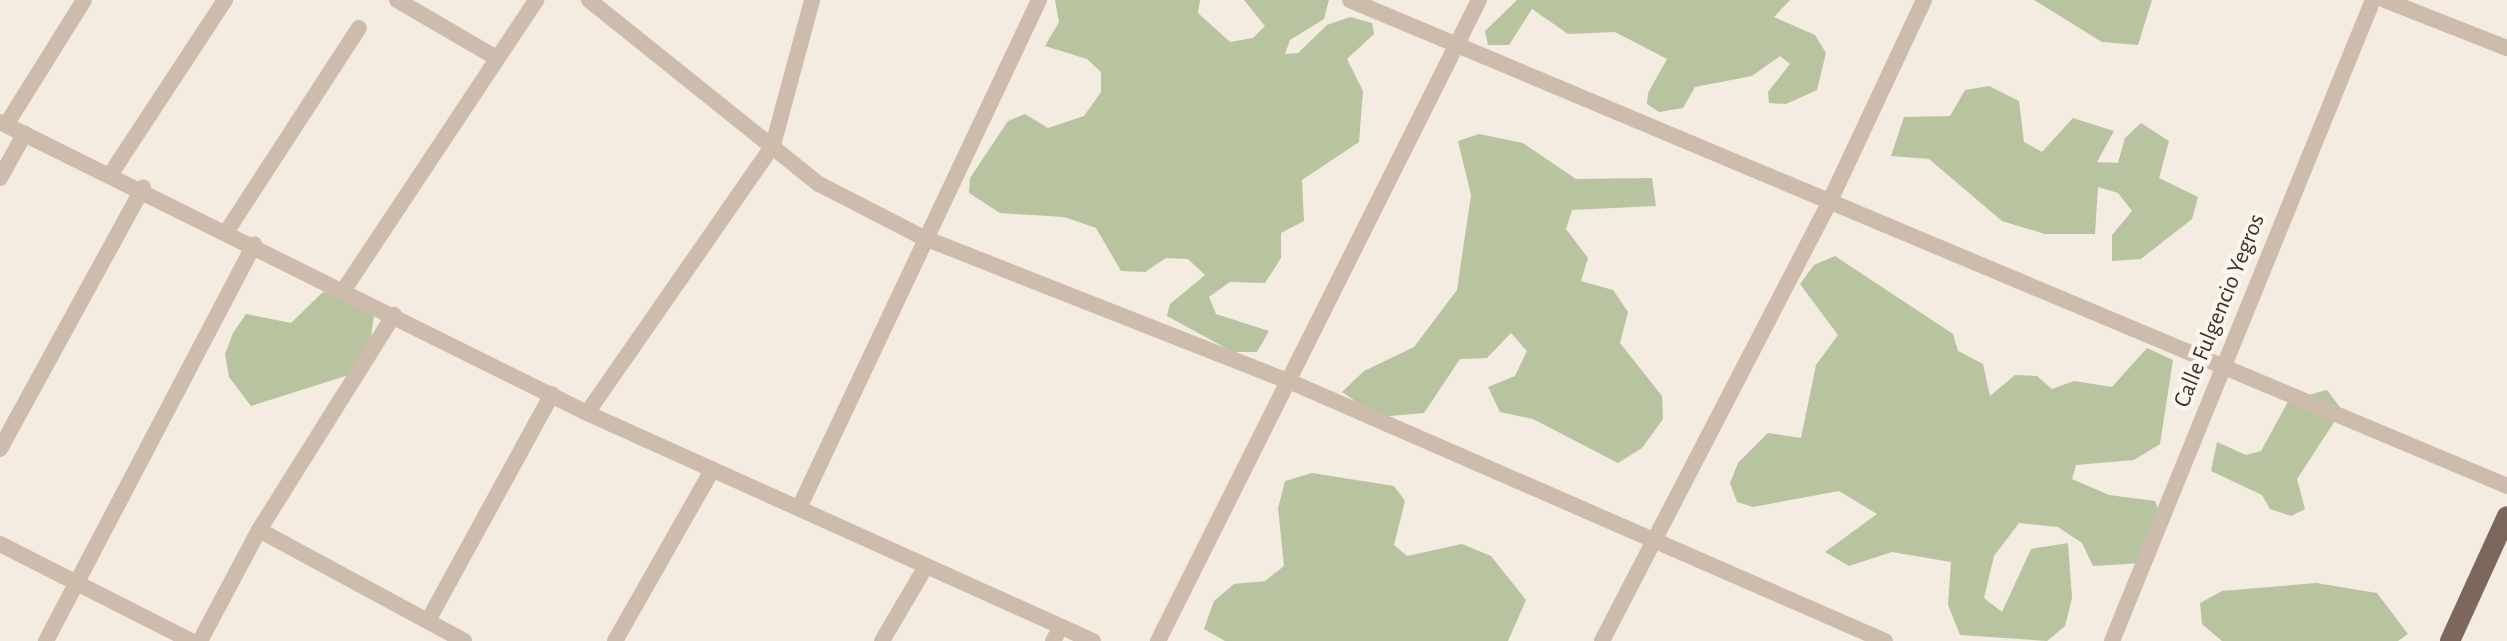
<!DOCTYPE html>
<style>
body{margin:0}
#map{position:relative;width:2507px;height:641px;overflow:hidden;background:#f4ebe1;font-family:"Alegreya Sans",sans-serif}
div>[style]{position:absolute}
.green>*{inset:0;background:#b8c4a0}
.minor>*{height:16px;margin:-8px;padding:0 8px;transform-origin:8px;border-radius:8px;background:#cdbbac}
.primary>*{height:20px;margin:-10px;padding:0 10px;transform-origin:10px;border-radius:10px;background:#7d675c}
span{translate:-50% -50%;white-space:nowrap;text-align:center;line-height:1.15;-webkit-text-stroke:8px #fbf5ee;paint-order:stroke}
.street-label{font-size:24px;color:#3b302b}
</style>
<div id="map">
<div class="green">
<div style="clip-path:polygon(1055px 0,1200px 0,1198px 13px,1230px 42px,1253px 38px,1265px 26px,1244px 0,1329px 0,1324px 19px,1290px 40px,1285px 54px,1298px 53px,1327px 25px,1350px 17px,1372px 23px,1374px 34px,1347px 59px,1363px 91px,1359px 142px,1302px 180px,1304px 221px,1281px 233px,1281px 258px,1265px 283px,1230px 282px,1209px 297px,1216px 314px,1269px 331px,1257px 352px,1233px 352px,1167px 316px,1170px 304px,1205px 275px,1188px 259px,1166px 258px,1145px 272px,1121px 271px,1096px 228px,1064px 217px,1000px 213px,969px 193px,970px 178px,1008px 121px,1025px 114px,1048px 128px,1084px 116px,1101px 92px,1101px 72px,1087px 59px,1045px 46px,1059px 22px)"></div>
<div style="clip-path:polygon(1517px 0,1790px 0,1774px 17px,1815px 35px,1826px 53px,1817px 90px,1786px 104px,1769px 103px,1768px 92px,1790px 64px,1780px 56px,1752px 76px,1695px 87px,1683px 108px,1659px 112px,1647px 104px,1648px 93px,1667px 59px,1615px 32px,1568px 34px,1532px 9px,1509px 45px,1488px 45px,1485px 31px)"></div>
<div style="clip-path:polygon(2034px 0,2152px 0,2138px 45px,2102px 42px)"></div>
<div style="clip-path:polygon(1989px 86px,2019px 101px,2024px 142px,2042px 152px,2073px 118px,2114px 131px,2097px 162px,2118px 163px,2125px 138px,2141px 123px,2169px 141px,2159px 178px,2198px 197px,2192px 219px,2141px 259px,2112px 261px,2112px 235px,2132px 211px,2118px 193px,2098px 187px,2095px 234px,2045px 234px,2002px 221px,1929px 159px,1891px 156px,1904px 117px,1950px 116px,1965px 90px)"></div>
<div style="clip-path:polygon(1479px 134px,1523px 143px,1576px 179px,1652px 178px,1656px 206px,1572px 210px,1566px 229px,1588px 258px,1581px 281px,1613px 290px,1628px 312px,1620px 343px,1662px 396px,1663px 419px,1642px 448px,1618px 463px,1533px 419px,1500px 412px,1488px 387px,1515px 376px,1527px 351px,1511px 333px,1487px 358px,1460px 359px,1424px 413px,1378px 417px,1342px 392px,1364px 371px,1414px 347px,1457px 290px,1471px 195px,1458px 141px)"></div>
<div style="clip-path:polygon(1835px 256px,1953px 334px,1958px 351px,1983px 364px,1990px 396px,2015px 375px,2037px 376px,2052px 389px,2074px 381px,2112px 387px,2147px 348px,2173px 360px,2160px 444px,2134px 460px,2076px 465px,2072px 479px,2109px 495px,2155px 501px,2164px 522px,2143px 563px,2093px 566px,2082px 543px,2058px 527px,2019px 523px,1994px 556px,1984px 598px,2002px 612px,2031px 549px,2068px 543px,2072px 598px,2065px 626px,2047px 641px,1960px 635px,1948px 605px,1951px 562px,1892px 552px,1849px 566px,1825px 552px,1877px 514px,1839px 491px,1753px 507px,1737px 502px,1730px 483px,1738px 463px,1768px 433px,1801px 438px,1816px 365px,1838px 335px,1800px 284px,1814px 265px)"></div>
<div style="clip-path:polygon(323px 292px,354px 299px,374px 315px,370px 345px,355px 373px,251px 406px,229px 377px,225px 354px,233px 333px,246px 314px,291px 323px)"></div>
<div style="clip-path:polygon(2327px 390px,2342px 410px,2297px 479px,2305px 509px,2291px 516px,2270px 509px,2262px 495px,2211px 471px,2217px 442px,2246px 455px,2261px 451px,2289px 400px)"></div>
<div style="clip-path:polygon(1312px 473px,1394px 486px,1405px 501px,1394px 545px,1407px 556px,1462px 544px,1491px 556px,1526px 600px,1508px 641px,1225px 641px,1204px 629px,1214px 601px,1234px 584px,1265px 581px,1284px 566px,1278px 508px,1285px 481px)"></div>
<div style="clip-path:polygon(2316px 583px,2377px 593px,2408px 634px,2398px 641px,2222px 641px,2202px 624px,2200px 603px,2222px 591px)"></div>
</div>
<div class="minor">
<div style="left:397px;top:0;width:113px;rotate:30.2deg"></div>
<div style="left:589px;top:0;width:295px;rotate:38.7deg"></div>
<div style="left:819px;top:184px;width:116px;rotate:27.2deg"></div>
<div style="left:922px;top:237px;width:396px;rotate:21.5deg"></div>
<div style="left:1291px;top:382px;width:648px;rotate:23.56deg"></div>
<div style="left:1350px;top:0;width:1255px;rotate:22.78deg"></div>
<div style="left:2385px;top:0;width:131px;rotate:21.5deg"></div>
<div style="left:0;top:122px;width:655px;rotate:26.37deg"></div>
<div style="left:587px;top:413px;width:555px;rotate:24.26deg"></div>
<div style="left:6px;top:125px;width:147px;rotate:-58deg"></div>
<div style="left:112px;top:172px;width:206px;rotate:-56.7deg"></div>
<div style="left:0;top:178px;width:51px;rotate:-60.9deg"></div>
<div style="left:227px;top:231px;width:242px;rotate:-57deg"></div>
<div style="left:345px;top:288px;width:346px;rotate:-56.4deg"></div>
<div style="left:587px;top:413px;width:326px;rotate:-55.2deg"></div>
<div style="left:773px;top:145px;width:150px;rotate:-74.9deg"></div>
<div style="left:0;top:449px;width:298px;rotate:-61.3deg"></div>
<div style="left:799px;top:508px;width:562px;rotate:-64.71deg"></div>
<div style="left:259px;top:530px;width:233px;rotate:28.4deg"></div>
<div style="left:0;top:544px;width:214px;rotate:26.9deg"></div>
<div style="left:430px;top:617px;width:254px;rotate:-61.3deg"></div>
<div style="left:46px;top:641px;width:448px;rotate:-62.3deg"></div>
<div style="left:200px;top:641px;width:126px;rotate:-62deg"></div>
<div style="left:259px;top:530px;width:254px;rotate:-57.9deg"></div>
<div style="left:615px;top:641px;width:197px;rotate:-60.4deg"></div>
<div style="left:882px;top:641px;width:87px;rotate:-59.6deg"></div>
<div style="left:1053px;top:641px;width:16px;rotate:-60deg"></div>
<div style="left:1158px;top:641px;width:717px;rotate:-63.4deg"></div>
<div style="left:1602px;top:641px;width:491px;rotate:-62.6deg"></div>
<div style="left:1828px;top:205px;width:226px;rotate:-64.9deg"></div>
<div style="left:2112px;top:641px;width:692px;rotate:-67.85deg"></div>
</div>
<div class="primary">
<div style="left:2450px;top:641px;width:137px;rotate:-65.5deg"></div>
</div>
<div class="street-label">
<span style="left:2220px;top:311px;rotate:-68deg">Calle Fulgencio Yegros</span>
</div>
</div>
